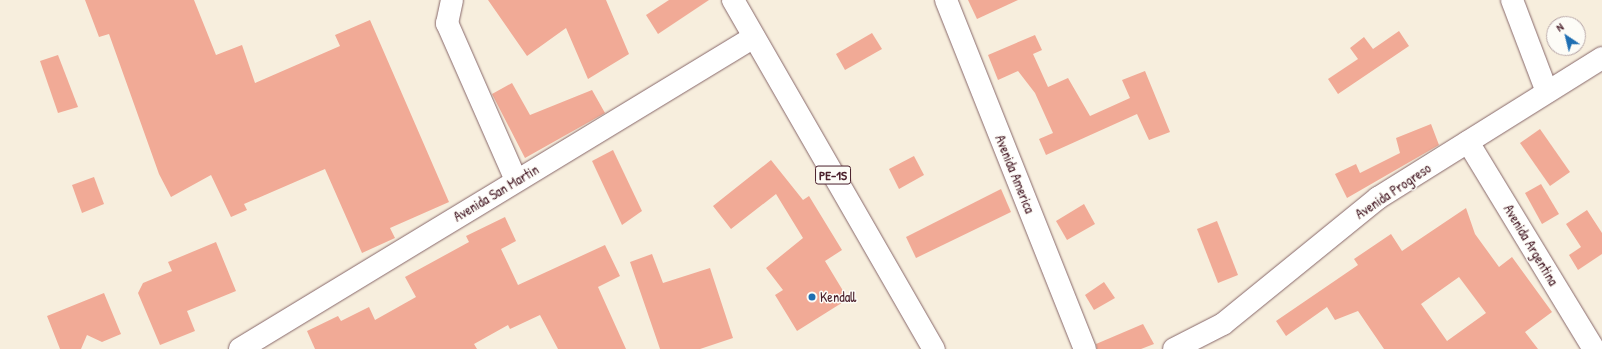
<!DOCTYPE html>
<style>
body{margin:0}
#map{position:relative;width:1602px;height:349px;overflow:hidden;background:#f7eedd;font-family:"Patrick Hand",sans-serif}
div>[style]{position:absolute}
.building>*{inset:0;background:#f1aa96}
.roads{filter:drop-shadow(0 0 1px #876769) drop-shadow(0 0 1px #876769)}
.minor>*{height:22px;margin:-11px;padding:0 11px;transform-origin:11px;border-radius:11px;background:#fff}
.highway>*{height:22px;margin:-11px;padding:0 11px;transform-origin:11px;border-radius:11px;background:#fff}
.dots>*{width:11px;height:11px;translate:-50% -50%;box-sizing:border-box;border:2px solid #fdfcf7;border-radius:50%}
span{translate:-50% -50%;white-space:nowrap;text-align:center;line-height:1.15;-webkit-text-stroke:3px #fdfcf7;paint-order:stroke}
.shield-label span{padding:1px 3px;background:#fdfcf7;border:1px solid;border-radius:3px;-webkit-text-stroke-width:0}
.shield-label{font-size:13px;color:#4a1f2b;font-weight:700}
.street-label{font-size:14px;color:#4a1f2b}
.poi-label{font-size:14px;color:#4a1f2b}
.left{translate:0 -50%;text-align:left}
.north{position:absolute;left:1546px;top:16px;width:40px;height:40px;box-sizing:border-box;background:#fdfcf7;border:1px solid #b5a4a5;border-radius:50%;rotate:325deg;font-size:11px;font-weight:700;line-height:16px;text-align:center;color:#4a1f2b}
.north::after{content:'';display:block;margin:auto;width:14px;height:18px;background:#1f6fb2;clip-path:polygon(50% 0,100% 100%,50% 72%,0 100%)}
</style>
<div id="map">
<div class="building">
<div style="clip-path:polygon(85px 0,194px 0,216px 55px,242px 45px,255px 83px,340px 46px,335px 35px,370px 20px,449px 202px,390px 228px,395px 238px,362px 253px,325px 169px,244px 204px,247px 210px,231px 217px,211px 175px,171px 197px,159px 174px,109px 34px,99px 37px)"></div>
<div style="clip-path:polygon(488px 0,606px 0,629px 54px,588px 79px,566px 28px,527px 56px)"></div>
<div style="clip-path:polygon(669px 0,709px 0,658px 34px,646px 15px)"></div>
<div style="clip-path:polygon(968px 0,1018px 0,977px 19px)"></div>
<div style="clip-path:polygon(1399px 31px,1409px 46px,1338px 94px,1328px 79px,1358px 59px,1350px 48px,1364px 37px,1373px 49px)"></div>
<div style="clip-path:polygon(872px 33px,882px 49px,845px 70px,836px 54px)"></div>
<div style="clip-path:polygon(1035px 35px,1042px 50px,1033px 54px,1048px 87px,1068px 78px,1090px 116px,1130px 98px,1122px 80px,1145px 71px,1170px 132px,1149px 140px,1137px 114px,1046px 155px,1039px 139px,1053px 133px,1035px 93px,1018px 71px,998px 80px,988px 55px)"></div>
<div style="clip-path:polygon(58px 55px,78px 107px,58px 113px,40px 61px)"></div>
<div style="clip-path:polygon(512px 83px,530px 115px,592px 90px,605px 113px,525px 158px,492px 94px)"></div>
<div style="clip-path:polygon(1431px 124px,1439px 145px,1347px 198px,1335px 174px,1356px 164px,1360px 173px,1400px 153px,1396px 138px)"></div>
<div style="clip-path:polygon(1540px 129px,1570px 172px,1550px 186px,1520px 143px)"></div>
<div style="clip-path:polygon(613px 150px,642px 211px,622px 225px,592px 161px)"></div>
<div style="clip-path:polygon(914px 156px,924px 175px,899px 189px,889px 169px)"></div>
<div style="clip-path:polygon(771px 160px,803px 200px,809px 196px,842px 250px,825px 261px,848px 299px,797px 331px,775px 295px,783px 290px,766px 268px,803px 238px,776px 194px,731px 229px,713px 206px)"></div>
<div style="clip-path:polygon(94px 177px,104px 204px,82px 213px,72px 185px)"></div>
<div style="clip-path:polygon(1541px 184px,1559px 214px,1542px 224px,1525px 193px)"></div>
<div style="clip-path:polygon(1001px 189px,1011px 212px,916px 258px,906px 237px)"></div>
<div style="clip-path:polygon(1084px 204px,1095px 224px,1067px 240px,1056px 221px)"></div>
<div style="clip-path:polygon(evenodd,1466px 208px,1475px 234px,1499px 267px,1512px 257px,1552px 312px,1525px 332px,1538px 349px,1384px 349px,1358px 311px,1335px 320px,1327px 307px,1286px 336px,1276px 321px,1358px 265px,1354px 259px,1391px 234px,1402px 251px,1466px 208px,1459px 277px,1486px 313px,1447px 341px,1421px 304px,1459px 277px)"></div>
<div style="clip-path:polygon(1587px 210px,1602px 233px,1602px 254px,1578px 270px,1569px 255px,1581px 247px,1566px 224px)"></div>
<div style="clip-path:polygon(505px 217px,516px 241px,501px 249px,518px 285px,605px 245px,620px 276px,598px 287px,626px 349px,558px 349px,540px 315px,510px 329px,508px 325px,474px 344px,477px 349px,315px 349px,307px 331px,338px 316px,341px 321px,369px 307px,375px 320px,416px 297px,405px 277px,469px 242px,466px 236px)"></div>
<div style="clip-path:polygon(1217px 221px,1238px 275px,1218px 283px,1197px 229px)"></div>
<div style="clip-path:polygon(216px 242px,236px 291px,187px 311px,195px 331px,160px 345px,138px 293px,143px 283px,172px 271px,168px 262px)"></div>
<div style="clip-path:polygon(652px 254px,663px 283px,710px 268px,733px 338px,700px 349px,660px 349px,630px 262px)"></div>
<div style="clip-path:polygon(1104px 282px,1115px 298px,1094px 310px,1085px 295px)"></div>
<div style="clip-path:polygon(104px 293px,121px 334px,102px 342px,87px 335px,81px 349px,60px 349px,47px 316px)"></div>
<div style="clip-path:polygon(1143px 324px,1154px 344px,1141px 349px,1097px 349px,1096px 344px)"></div>
</div>
<div class="roads">
<div class="minor">
<div style="left:452px;top:0;width:24px;rotate:102deg"></div>
<div style="left:447px;top:23px;width:171px;rotate:66.3deg"></div>
<div style="left:946px;top:0;width:376px;rotate:68.3deg"></div>
<div style="left:1512px;top:0;width:98px;rotate:69.2deg"></div>
<div style="left:1468px;top:142px;width:242px;rotate:58.7deg"></div>
<div style="left:240px;top:349px;width:601px;rotate:-31.26deg"></div>
<div style="left:1174px;top:349px;width:55px;rotate:-27deg"></div>
<div style="left:1223px;top:324px;width:200px;rotate:-39.1deg"></div>
<div style="left:1378px;top:198px;width:264px;rotate:-32deg"></div>
</div>
<div class="highway">
<div style="left:733px;top:0;width:403px;rotate:60.1deg"></div>
</div>
</div>
<div class="dots">
<div style="left:812px;top:297px;background:#1f6fb2"></div>
</div>
<div class="shield-label">
<span style="left:833px;top:175px">PE-1S</span>
</div>
<div class="street-label">
<span style="left:1015px;top:174px;rotate:68deg">Avenida America</span>
<span style="left:1393px;top:191px;rotate:-34deg">Avenida Progreso</span>
<span style="left:496px;top:193px;rotate:-31deg">Avenida San Martin</span>
<span style="left:1531px;top:245px;rotate:59deg">Avenida Argentina</span>
</div>
<div class="poi-label">
<span class="left" style="left:820px;top:297px">Kendall</span>
</div>
<div class="north">N</div>
</div>
